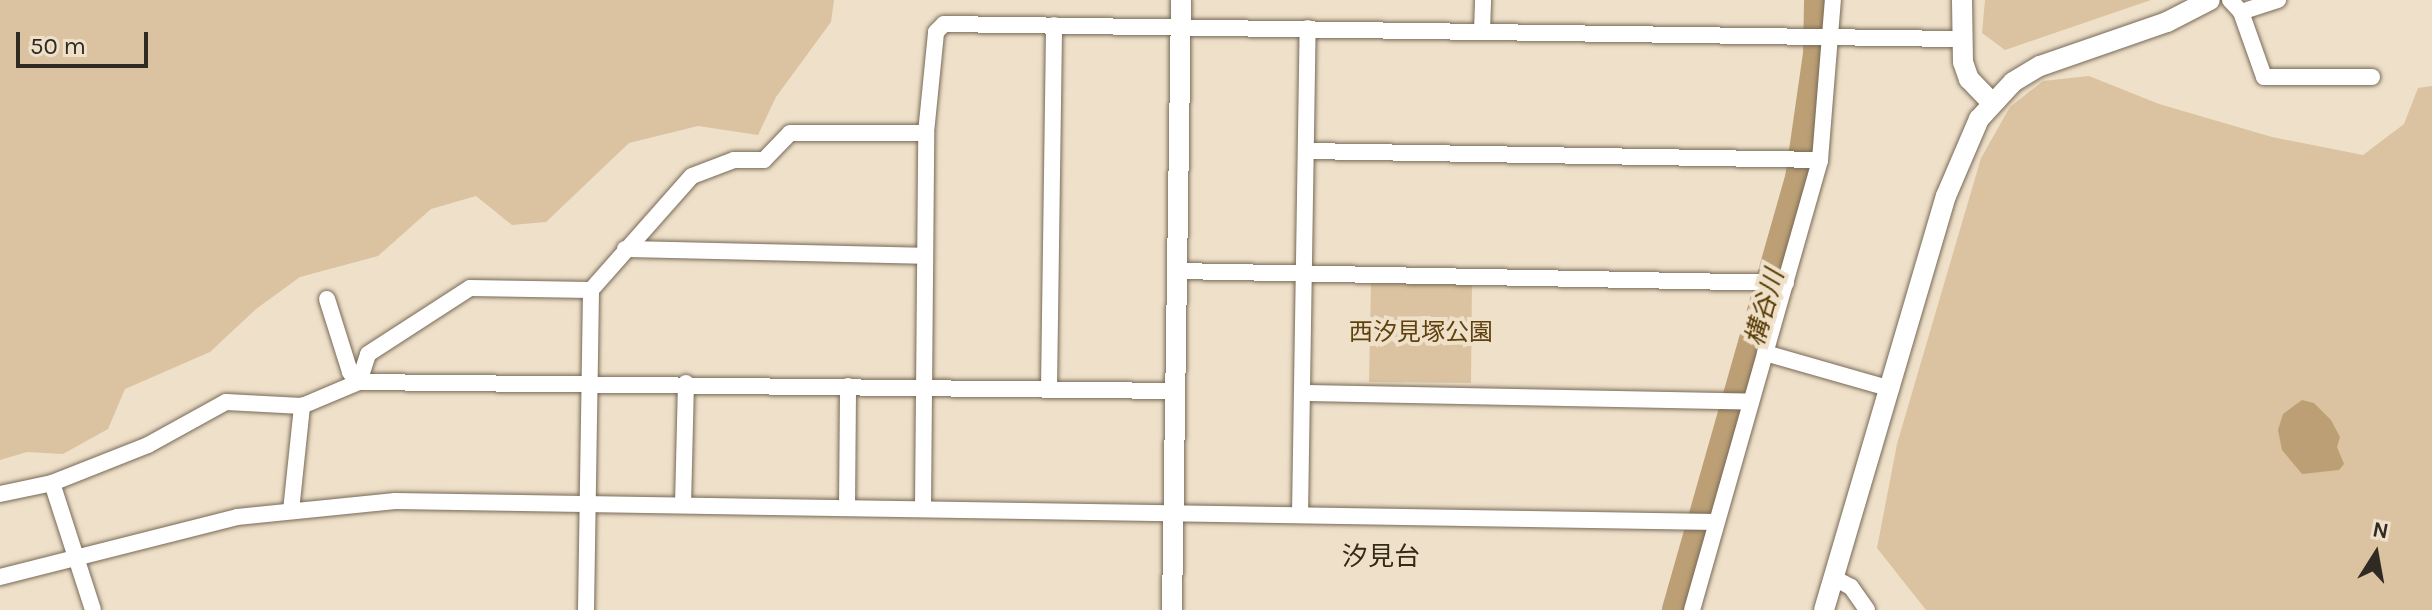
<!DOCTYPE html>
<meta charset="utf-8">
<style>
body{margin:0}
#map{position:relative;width:2432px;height:610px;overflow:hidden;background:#efe0ca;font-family:Karla,"Noto Sans JP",sans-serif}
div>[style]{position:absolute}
.green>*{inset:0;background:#dbc3a1}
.water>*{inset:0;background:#bc9f75}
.river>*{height:32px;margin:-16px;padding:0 16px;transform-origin:16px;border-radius:16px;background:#bc9f75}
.roads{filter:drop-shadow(0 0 2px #776a56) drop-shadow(0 0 2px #776a56)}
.minor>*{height:16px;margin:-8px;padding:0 8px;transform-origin:8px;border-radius:8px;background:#fff}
.tertiary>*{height:20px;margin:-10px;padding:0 10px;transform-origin:10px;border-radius:10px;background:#fff}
span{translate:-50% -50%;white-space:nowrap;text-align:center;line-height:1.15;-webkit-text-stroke:8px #efe0ca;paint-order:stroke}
.park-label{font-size:24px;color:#5e410c}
.water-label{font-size:26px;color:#573b02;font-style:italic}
.neighbourhood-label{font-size:26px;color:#352917}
.north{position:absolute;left:2336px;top:514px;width:80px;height:80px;-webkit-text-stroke:6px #efe0ca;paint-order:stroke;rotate:11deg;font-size:22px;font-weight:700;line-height:32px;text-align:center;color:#302b22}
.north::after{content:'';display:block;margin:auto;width:28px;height:36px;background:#302b22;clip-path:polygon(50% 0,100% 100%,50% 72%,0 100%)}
.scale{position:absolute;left:16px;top:32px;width:132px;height:36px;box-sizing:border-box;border:4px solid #302b22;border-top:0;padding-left:10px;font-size:24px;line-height:28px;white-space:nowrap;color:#302b22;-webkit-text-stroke:6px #efe0ca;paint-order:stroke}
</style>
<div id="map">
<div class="green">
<div style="clip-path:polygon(0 0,834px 0,831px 22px,776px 97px,758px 135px,698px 126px,629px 143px,546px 222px,512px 225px,476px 196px,431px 209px,378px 256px,300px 277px,256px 309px,210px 352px,125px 389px,108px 429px,63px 454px,27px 452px,0 460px)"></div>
<div style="clip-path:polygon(1985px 0,2151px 0,2005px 50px,1982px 33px)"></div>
<div style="clip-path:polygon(2089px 76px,2159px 104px,2272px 137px,2363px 155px,2404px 124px,2418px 88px,2432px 86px,2432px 610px,1926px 610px,1877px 548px,1897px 444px,1981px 158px,2010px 107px,2043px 81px)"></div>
<div style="clip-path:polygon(1371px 282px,1472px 284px,1471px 383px,1369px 382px)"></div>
</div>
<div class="water">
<div style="clip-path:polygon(2302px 400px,2314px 403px,2331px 420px,2340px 437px,2337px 447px,2344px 464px,2339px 470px,2302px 474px,2282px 450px,2278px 430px,2283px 414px)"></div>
</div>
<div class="river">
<div style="left:1678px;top:610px;width:448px;rotate:-74.1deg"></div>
<div style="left:1801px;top:179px;width:126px;rotate:-81.8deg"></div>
<div style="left:1819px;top:54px;width:54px;rotate:-88.9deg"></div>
</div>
<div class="roads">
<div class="minor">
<div style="left:2230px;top:0;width:16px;rotate:47deg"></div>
<div style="left:2241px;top:12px;width:39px;rotate:-18deg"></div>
<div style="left:2241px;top:12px;width:69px;rotate:70.5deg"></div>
<div style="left:2264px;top:77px;width:108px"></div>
<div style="left:1482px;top:31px;width:31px;rotate:-88deg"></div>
<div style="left:1306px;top:151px;width:514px;rotate:1deg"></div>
<div style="left:625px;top:249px;width:300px;rotate:1.3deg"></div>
<div style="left:1177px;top:271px;width:609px;rotate:1.13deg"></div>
<div style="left:327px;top:299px;width:77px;rotate:72.5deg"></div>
<div style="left:350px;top:372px;width:13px;rotate:48deg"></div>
<div style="left:359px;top:382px;width:815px;rotate:0.63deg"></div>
<div style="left:1765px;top:353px;width:131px;rotate:15.9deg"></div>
<div style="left:1049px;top:389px;width:364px;rotate:-89.2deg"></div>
<div style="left:1302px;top:393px;width:449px;rotate:1.1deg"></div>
<div style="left:52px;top:483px;width:133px;rotate:72.1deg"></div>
<div style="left:0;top:494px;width:53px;rotate:-11.9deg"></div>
<div style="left:52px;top:483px;width:103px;rotate:-21.6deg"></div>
<div style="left:148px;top:445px;width:89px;rotate:-28.9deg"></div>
<div style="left:226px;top:402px;width:76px;rotate:3deg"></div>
<div style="left:302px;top:406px;width:62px;rotate:-22.8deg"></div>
<div style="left:359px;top:382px;width:29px;rotate:-72deg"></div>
<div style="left:368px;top:354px;width:121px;rotate:-32.9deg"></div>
<div style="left:470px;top:288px;width:121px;rotate:0.9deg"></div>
<div style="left:683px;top:505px;width:122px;rotate:-88.6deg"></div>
<div style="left:847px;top:507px;width:121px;rotate:-89.5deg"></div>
<div style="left:923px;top:507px;width:374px;rotate:-89.5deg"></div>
<div style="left:926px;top:133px;width:101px;rotate:-84.3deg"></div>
<div style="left:936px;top:32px;width:11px;rotate:-45deg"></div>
<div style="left:944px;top:24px;width:1016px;rotate:0.85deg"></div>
<div style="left:291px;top:511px;width:106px;rotate:-84deg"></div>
<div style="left:1300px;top:515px;width:487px;rotate:-89.1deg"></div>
<div style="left:0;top:577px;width:244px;rotate:-14.2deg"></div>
<div style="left:237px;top:517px;width:159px;rotate:-5.8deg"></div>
<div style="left:395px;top:501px;width:1321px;rotate:0.91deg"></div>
<div style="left:1834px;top:578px;width:19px;rotate:28deg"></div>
<div style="left:1851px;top:587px;width:28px;rotate:55deg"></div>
<div style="left:586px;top:610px;width:320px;rotate:-89.1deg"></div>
<div style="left:591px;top:290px;width:152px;rotate:-48.5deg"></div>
<div style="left:692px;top:176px;width:45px;rotate:-20.9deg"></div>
<div style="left:734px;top:160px;width:30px"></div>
<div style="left:764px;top:160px;width:37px;rotate:-46deg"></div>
<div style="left:790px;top:133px;width:136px"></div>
<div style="left:1692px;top:610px;width:468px;rotate:-74.1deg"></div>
<div style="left:1820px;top:160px;width:161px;rotate:-85.4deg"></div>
</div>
<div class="tertiary">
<div style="left:1962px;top:0;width:62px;rotate:89.1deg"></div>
<div style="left:1963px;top:62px;width:18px;rotate:71deg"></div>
<div style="left:1969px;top:79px;width:32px;rotate:46deg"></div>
<div style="left:1172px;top:610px;width:610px;rotate:-89.15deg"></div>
<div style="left:1824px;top:610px;width:432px;rotate:-73.6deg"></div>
<div style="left:1946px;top:196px;width:84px;rotate:-66.8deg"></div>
<div style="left:1979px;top:119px;width:50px;rotate:-47.4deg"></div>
<div style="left:2013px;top:82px;width:31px;rotate:-31deg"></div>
<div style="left:2040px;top:66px;width:134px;rotate:-19.1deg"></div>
<div style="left:2167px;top:22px;width:48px;rotate:-27.1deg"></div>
</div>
</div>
<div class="park-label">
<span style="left:1421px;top:333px">西汐見塚公園</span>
</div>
<div class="water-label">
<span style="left:1765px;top:308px;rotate:-74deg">構谷川</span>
</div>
<div class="neighbourhood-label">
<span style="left:1381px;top:557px">汐見台</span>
</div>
<div class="north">N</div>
<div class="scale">50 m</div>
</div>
